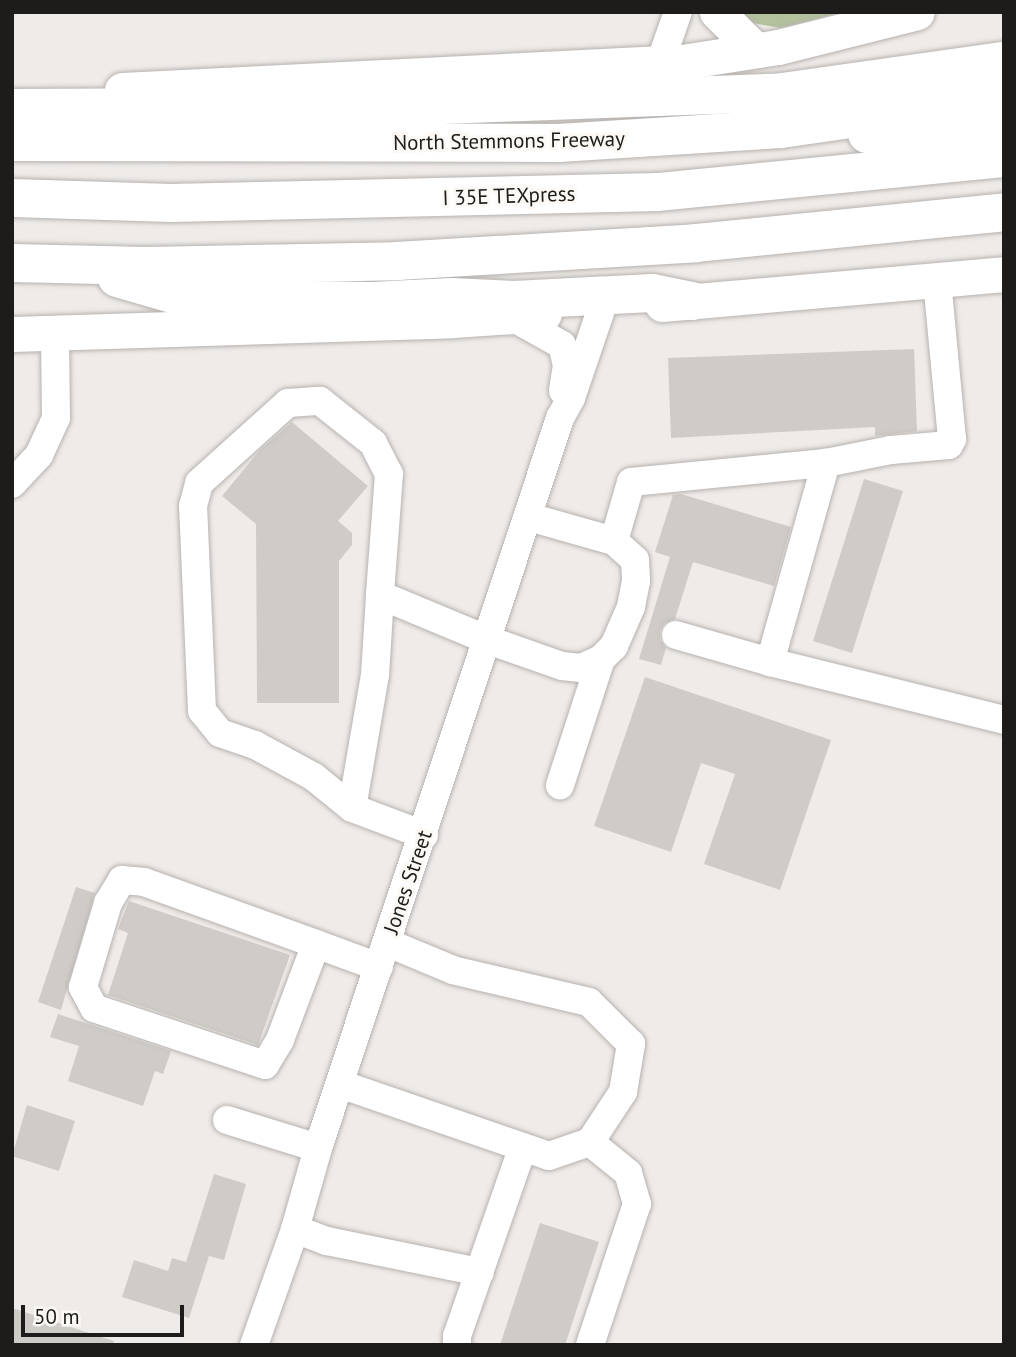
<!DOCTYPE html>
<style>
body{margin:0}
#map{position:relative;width:1016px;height:1357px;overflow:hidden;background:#efebe8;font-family:"PT Sans",sans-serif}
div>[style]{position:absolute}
.green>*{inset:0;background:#b3c19d}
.building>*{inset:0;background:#cfccc8}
.roads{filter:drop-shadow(0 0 2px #b6b2af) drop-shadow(0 0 2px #b6b2af)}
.minor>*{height:28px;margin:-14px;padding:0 14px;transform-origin:14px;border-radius:14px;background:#fff}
.major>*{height:35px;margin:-17.5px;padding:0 17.5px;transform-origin:17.5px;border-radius:17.5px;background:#fff}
.highway>*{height:38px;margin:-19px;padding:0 19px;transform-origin:19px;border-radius:19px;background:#fff}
span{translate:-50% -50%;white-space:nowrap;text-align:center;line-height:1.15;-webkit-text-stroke:6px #fcf9f5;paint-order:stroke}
.street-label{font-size:21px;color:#1d1c1a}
.frame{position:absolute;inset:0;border:14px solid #1d1c1a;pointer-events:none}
.scale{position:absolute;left:21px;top:1305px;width:163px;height:32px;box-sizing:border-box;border:4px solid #1d1c1a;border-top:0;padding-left:9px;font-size:21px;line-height:24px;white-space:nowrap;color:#1d1c1a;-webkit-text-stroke:5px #fcf9f5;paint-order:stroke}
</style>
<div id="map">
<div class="green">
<div style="clip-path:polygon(740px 12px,843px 12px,781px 28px,747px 22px)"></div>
</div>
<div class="building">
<div style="clip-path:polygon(914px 349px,917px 431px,875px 436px,875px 427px,671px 438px,668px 358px)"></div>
<div style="clip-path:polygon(292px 422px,368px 486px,338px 521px,352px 533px,352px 545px,339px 561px,339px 703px,257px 703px,256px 524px,222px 496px,260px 450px)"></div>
<div style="clip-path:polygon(864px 479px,903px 491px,852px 653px,813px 641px)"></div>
<div style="clip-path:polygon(681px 494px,791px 527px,774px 586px,693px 562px,675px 619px,665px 623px,660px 630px,660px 640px,666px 648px,661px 665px,639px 659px,670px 557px,655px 552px,673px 495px)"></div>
<div style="clip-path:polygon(645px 677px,831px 740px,780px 890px,704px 864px,735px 774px,701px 763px,671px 852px,594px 826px)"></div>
<div style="clip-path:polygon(76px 887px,95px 893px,61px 1010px,38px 1002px)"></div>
<div style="clip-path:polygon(129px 901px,290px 955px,258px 1045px,108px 995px,128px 933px,118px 929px)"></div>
<div style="clip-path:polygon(58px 1014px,171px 1051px,163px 1074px,155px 1071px,143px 1106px,68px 1081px,79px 1046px,50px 1037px)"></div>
<div style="clip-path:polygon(27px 1105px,75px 1121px,59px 1171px,12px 1156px)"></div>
<div style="clip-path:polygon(214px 1174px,246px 1184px,224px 1260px,209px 1256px,189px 1318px,122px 1297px,134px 1260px,168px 1271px,172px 1258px,186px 1262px)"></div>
<div style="clip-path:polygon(540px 1223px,599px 1242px,565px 1345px,500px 1345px)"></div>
<div style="clip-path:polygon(12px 1308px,114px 1341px,114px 1345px,12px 1345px)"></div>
</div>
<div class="roads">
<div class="minor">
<div style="left:660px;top:63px;width:54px;rotate:-70.6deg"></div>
<div style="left:512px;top:317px;width:57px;rotate:29.2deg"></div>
<div style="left:562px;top:345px;width:21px;rotate:76deg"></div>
<div style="left:567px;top:365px;width:26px;rotate:99deg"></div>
<div style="left:12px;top:484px;width:40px;rotate:-47deg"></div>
<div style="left:39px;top:455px;width:41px;rotate:-65.3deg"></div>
<div style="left:56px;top:418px;width:85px;rotate:-90.7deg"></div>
<div style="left:529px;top:517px;width:88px;rotate:15.8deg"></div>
<div style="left:614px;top:541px;width:28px;rotate:42deg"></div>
<div style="left:635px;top:560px;width:21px;rotate:87deg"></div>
<div style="left:636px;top:581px;width:26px;rotate:101deg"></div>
<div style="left:631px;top:607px;width:43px;rotate:113.6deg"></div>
<div style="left:614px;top:646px;width:18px;rotate:135deg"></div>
<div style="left:601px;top:659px;width:133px;rotate:108deg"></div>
<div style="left:614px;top:541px;width:61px;rotate:-73.9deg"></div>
<div style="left:631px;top:482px;width:196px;rotate:-5.6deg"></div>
<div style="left:826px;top:463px;width:66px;rotate:-11.3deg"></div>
<div style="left:891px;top:450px;width:58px;rotate:-4.9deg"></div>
<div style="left:949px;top:445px;width:7px;rotate:-63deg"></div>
<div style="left:952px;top:439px;width:159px;rotate:-95.4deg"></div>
<div style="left:676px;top:635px;width:98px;rotate:16deg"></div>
<div style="left:770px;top:662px;width:207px;rotate:-74.3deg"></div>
<div style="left:770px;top:662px;width:241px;rotate:13.9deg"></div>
<div style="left:352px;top:808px;width:135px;rotate:-80.2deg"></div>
<div style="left:375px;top:675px;width:80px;rotate:-86.4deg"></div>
<div style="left:424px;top:835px;width:77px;rotate:-159.4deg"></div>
<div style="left:352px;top:808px;width:49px;rotate:-140.8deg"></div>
<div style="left:314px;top:777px;width:67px;rotate:-151.5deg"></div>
<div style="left:255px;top:745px;width:37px;rotate:-161deg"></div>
<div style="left:220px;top:733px;width:28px;rotate:-129deg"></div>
<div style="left:202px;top:711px;width:205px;rotate:-92.5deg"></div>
<div style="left:193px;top:506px;width:24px;rotate:-75deg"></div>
<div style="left:199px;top:483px;width:120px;rotate:-42deg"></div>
<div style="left:288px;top:403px;width:32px;rotate:-4deg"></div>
<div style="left:320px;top:401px;width:68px;rotate:38.4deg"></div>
<div style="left:373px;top:443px;width:35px;rotate:63deg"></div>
<div style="left:389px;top:474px;width:121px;rotate:94.3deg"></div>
<div style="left:380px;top:595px;width:117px;rotate:22.6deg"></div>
<div style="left:488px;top:640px;width:78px;rotate:19.4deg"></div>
<div style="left:562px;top:666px;width:19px;rotate:6deg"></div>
<div style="left:581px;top:668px;width:22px;rotate:-24deg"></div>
<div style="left:316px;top:944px;width:103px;rotate:110.6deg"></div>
<div style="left:280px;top:1040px;width:29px;rotate:121deg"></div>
<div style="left:265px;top:1065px;width:180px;rotate:-161.6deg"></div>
<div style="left:94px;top:1008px;width:24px;rotate:-118deg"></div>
<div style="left:83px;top:987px;width:88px;rotate:-73.4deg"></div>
<div style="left:108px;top:903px;width:27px;rotate:-59deg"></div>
<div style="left:122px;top:880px;width:22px;rotate:5deg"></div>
<div style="left:144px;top:882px;width:183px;rotate:19.8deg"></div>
<div style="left:316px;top:944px;width:67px;rotate:20.1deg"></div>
<div style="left:340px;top:1084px;width:221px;rotate:19deg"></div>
<div style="left:549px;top:1156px;width:43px;rotate:-18.9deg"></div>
<div style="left:590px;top:1142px;width:60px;rotate:-56.6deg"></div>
<div style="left:623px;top:1092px;width:49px;rotate:-80.5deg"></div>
<div style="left:631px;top:1044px;width:59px;rotate:-135deg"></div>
<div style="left:589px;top:1002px;width:140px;rotate:-166.8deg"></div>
<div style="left:453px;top:970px;width:70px;rotate:-157.4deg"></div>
<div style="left:227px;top:1120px;width:95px;rotate:17.1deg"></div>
<div style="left:295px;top:1229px;width:34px;rotate:21deg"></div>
<div style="left:327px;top:1241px;width:156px;rotate:11.5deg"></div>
<div style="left:254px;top:1345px;width:123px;rotate:-70.5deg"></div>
<div style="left:295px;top:1229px;width:84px;rotate:-74.1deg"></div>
<div style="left:318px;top:1148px;width:769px;rotate:-71.66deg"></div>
<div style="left:560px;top:418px;width:23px;rotate:-61deg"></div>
<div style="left:571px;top:398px;width:93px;rotate:-71.2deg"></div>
<div style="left:457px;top:1345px;width:9px;rotate:-90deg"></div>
<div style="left:457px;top:1336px;width:200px;rotate:-70.8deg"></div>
<div style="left:590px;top:1345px;width:149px;rotate:-71.6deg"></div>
<div style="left:637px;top:1204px;width:32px;rotate:-106deg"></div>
<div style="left:628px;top:1173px;width:49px;rotate:-140.8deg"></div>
</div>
<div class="major">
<div style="left:717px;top:12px;width:54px;rotate:45deg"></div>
<div style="left:122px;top:90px;width:561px;rotate:-2.86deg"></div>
<div style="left:682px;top:62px;width:97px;rotate:-8.9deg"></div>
<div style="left:778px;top:47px;width:143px;rotate:-14.1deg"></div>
<div style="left:662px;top:304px;width:343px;rotate:-5deg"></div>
<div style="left:12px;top:334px;width:441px;rotate:-1.8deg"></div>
<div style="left:453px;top:320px;width:91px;rotate:-3.8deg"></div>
</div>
<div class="highway">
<div style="left:12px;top:108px;width:402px;rotate:-0.3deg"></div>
<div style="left:414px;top:106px;width:361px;rotate:-2.1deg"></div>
<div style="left:775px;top:93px;width:231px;rotate:-8deg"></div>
<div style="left:867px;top:134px;width:55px;rotate:3.1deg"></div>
<div style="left:922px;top:137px;width:83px;rotate:-7.6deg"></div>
<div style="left:12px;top:142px;width:547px;rotate:0.1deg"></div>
<div style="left:559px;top:143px;width:222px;rotate:-3.6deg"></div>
<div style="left:781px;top:129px;width:225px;rotate:-8.2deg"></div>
<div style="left:12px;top:198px;width:159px;rotate:1.8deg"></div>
<div style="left:171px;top:203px;width:487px;rotate:-1.3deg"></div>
<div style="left:658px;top:192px;width:348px;rotate:-5.6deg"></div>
<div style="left:12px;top:263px;width:134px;rotate:1.3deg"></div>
<div style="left:146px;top:266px;width:251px;rotate:-1.1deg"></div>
<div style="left:397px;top:261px;width:300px;rotate:-3.4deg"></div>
<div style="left:696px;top:243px;width:310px;rotate:-5.7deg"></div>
<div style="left:117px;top:278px;width:61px;rotate:16.1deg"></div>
<div style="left:176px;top:295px;width:116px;rotate:2.5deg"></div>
<div style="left:292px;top:300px;width:80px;rotate:0.7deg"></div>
<div style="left:372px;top:301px;width:80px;rotate:-2.9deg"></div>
<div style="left:452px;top:297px;width:62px;rotate:2.8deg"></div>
<div style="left:514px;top:300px;width:138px;rotate:-2.9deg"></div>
<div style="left:652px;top:293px;width:41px;rotate:11.3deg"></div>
</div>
</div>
<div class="street-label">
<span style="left:509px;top:141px;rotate:-1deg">North Stemmons Freeway</span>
<span style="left:509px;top:196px;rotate:-2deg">I 35E TEXpress</span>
<span style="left:408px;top:882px;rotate:-71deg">Jones Street</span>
</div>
<div class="frame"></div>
<div class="scale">50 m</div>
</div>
